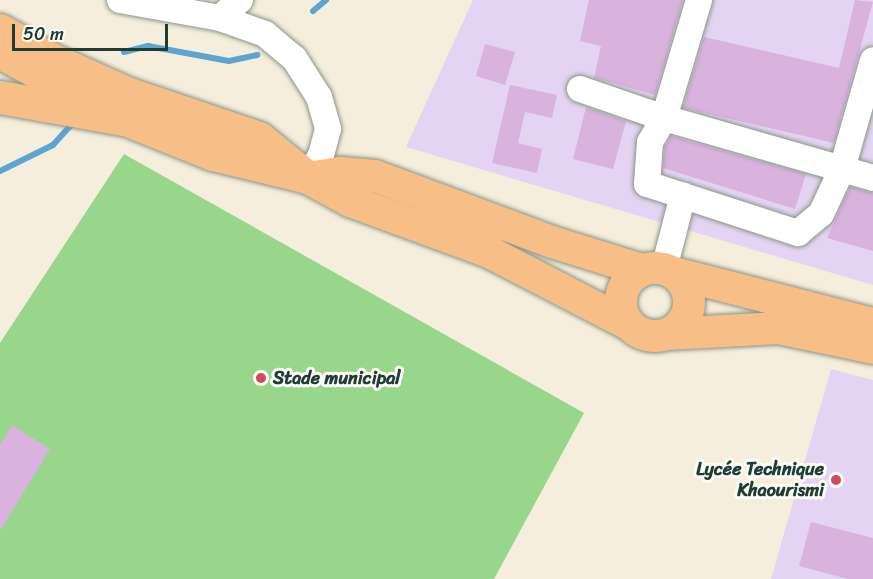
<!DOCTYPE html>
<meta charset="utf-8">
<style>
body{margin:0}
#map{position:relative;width:873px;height:579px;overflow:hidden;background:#f6eedc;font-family:Sriracha,sans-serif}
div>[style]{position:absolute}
.built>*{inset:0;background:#e4d3f2}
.green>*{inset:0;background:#98d68c}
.stream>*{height:6px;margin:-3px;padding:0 3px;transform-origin:3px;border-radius:3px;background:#5da4d3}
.building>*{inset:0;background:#d9b2dd}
.roads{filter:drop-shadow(0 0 2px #8a9688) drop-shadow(0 0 2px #8a9688)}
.minor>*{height:26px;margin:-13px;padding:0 13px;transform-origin:13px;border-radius:13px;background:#fff}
.major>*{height:32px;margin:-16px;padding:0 16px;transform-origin:16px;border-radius:16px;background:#f7be88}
.major>.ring{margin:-16px;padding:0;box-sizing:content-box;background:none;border:32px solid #f7be88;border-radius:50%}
.highway>*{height:33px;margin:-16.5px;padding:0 16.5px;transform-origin:16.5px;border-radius:16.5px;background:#f7be88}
.dots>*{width:16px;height:16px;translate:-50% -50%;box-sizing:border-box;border:3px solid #fdfcf7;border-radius:50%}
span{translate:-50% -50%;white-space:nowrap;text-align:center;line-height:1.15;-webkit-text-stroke:6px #fdfcf7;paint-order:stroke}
.poi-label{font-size:18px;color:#1f3d34;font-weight:700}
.left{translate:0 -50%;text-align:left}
.right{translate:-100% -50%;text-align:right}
.scale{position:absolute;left:12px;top:24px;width:156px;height:27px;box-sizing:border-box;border:3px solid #1f3d34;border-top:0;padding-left:8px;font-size:18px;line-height:21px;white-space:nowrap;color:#1f3d34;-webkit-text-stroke:4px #fdfcf7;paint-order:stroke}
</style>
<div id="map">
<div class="built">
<div style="clip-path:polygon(473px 0,873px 0,873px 285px,406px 147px)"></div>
<div style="clip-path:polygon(831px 369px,873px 380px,873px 579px,771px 579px)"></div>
</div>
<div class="green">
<div style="clip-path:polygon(124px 154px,584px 413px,494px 579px,0 579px,0 343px)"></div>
</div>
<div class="stream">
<div style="left:313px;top:11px;width:17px;rotate:-40deg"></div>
<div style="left:124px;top:52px;width:25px;rotate:-14deg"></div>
<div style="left:148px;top:46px;width:82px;rotate:10.5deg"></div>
<div style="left:229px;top:61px;width:29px;rotate:-12deg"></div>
<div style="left:0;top:171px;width:59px;rotate:-26.1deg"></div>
<div style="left:53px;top:145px;width:31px;rotate:-48deg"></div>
</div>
<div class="building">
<div style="clip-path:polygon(589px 0,683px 0,655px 95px,594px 78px,601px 46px,580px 41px)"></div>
<div style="clip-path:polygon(855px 0,873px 2px,834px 143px,683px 108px,704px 37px,839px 68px)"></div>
<div style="clip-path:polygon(485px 44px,515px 52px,505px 85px,476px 76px)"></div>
<div style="clip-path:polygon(510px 85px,557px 95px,552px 118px,525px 112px,518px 143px,542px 149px,537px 173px,492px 163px)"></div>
<div style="clip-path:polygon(586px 107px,626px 121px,613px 169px,573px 159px)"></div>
<div style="clip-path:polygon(671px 136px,806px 174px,795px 209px,663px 168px,665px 147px)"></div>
<div style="clip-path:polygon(850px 187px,873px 193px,873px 251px,827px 238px)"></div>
<div style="clip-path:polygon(12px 425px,50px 449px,0 531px,0 445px)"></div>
<div style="clip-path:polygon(811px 522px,873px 538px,873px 579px,848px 579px,799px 566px)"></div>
</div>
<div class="roads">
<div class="minor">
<div style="left:120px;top:0;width:102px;rotate:10.2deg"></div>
<div style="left:220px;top:18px;width:48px;rotate:19.6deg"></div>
<div style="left:265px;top:34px;width:38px;rotate:40deg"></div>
<div style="left:294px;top:58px;width:46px;rotate:57.3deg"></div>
<div style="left:319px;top:97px;width:33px;rotate:74deg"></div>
<div style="left:328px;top:129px;width:27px;rotate:105deg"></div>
<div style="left:321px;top:155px;width:26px;rotate:119deg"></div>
<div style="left:699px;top:0;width:123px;rotate:106.5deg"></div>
<div style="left:664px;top:118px;width:28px;rotate:120deg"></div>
<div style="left:650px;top:142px;width:42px;rotate:94.1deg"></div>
<div style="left:647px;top:184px;width:159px;rotate:18deg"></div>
<div style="left:798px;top:233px;width:30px;rotate:-40deg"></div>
<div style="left:821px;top:214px;width:50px;rotate:-65deg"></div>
<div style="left:842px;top:169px;width:113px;rotate:-74.1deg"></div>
<div style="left:220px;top:18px;width:27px;rotate:-42deg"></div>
<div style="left:580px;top:89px;width:89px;rotate:19deg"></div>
<div style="left:664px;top:118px;width:217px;rotate:16deg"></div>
<div style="left:664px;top:269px;width:76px;rotate:-75.6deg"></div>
</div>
<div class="major">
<div style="left:0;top:53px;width:140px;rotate:28.2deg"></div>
<div style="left:123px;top:119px;width:97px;rotate:21.8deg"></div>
<div style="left:213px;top:155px;width:98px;rotate:13.6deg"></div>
<div style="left:308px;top:178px;width:48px;rotate:28.7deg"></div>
<div style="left:350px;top:201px;width:148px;rotate:20.1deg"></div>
<div style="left:489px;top:252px;width:157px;rotate:27.4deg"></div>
<div style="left:308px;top:178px;width:33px;rotate:-9deg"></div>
<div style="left:341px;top:173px;width:34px;rotate:5deg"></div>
<div style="left:375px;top:176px;width:189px;rotate:20.4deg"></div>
<div style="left:552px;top:242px;width:94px;rotate:17.3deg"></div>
<div class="ring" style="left:621px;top:268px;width:36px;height:36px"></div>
<div style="left:674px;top:273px;width:205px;rotate:14.4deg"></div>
<div style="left:668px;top:334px;width:111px;rotate:-3.1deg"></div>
<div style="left:779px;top:328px;width:96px;rotate:12deg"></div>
</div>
<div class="highway">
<div style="left:0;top:30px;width:59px;rotate:29.6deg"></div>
<div style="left:51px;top:59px;width:85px;rotate:24.2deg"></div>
<div style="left:129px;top:94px;width:137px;rotate:18.7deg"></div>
<div style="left:259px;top:138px;width:63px;rotate:39.2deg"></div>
<div style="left:0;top:97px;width:125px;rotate:10.1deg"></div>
</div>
</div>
<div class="dots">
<div style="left:261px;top:378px;background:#d1495b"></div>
<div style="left:836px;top:480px;background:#d1495b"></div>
</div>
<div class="poi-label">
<span class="left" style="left:273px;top:378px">Stade municipal</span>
<span class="right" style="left:824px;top:480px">Lycée Technique<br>Khaourismi</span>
</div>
<div class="scale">50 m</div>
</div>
